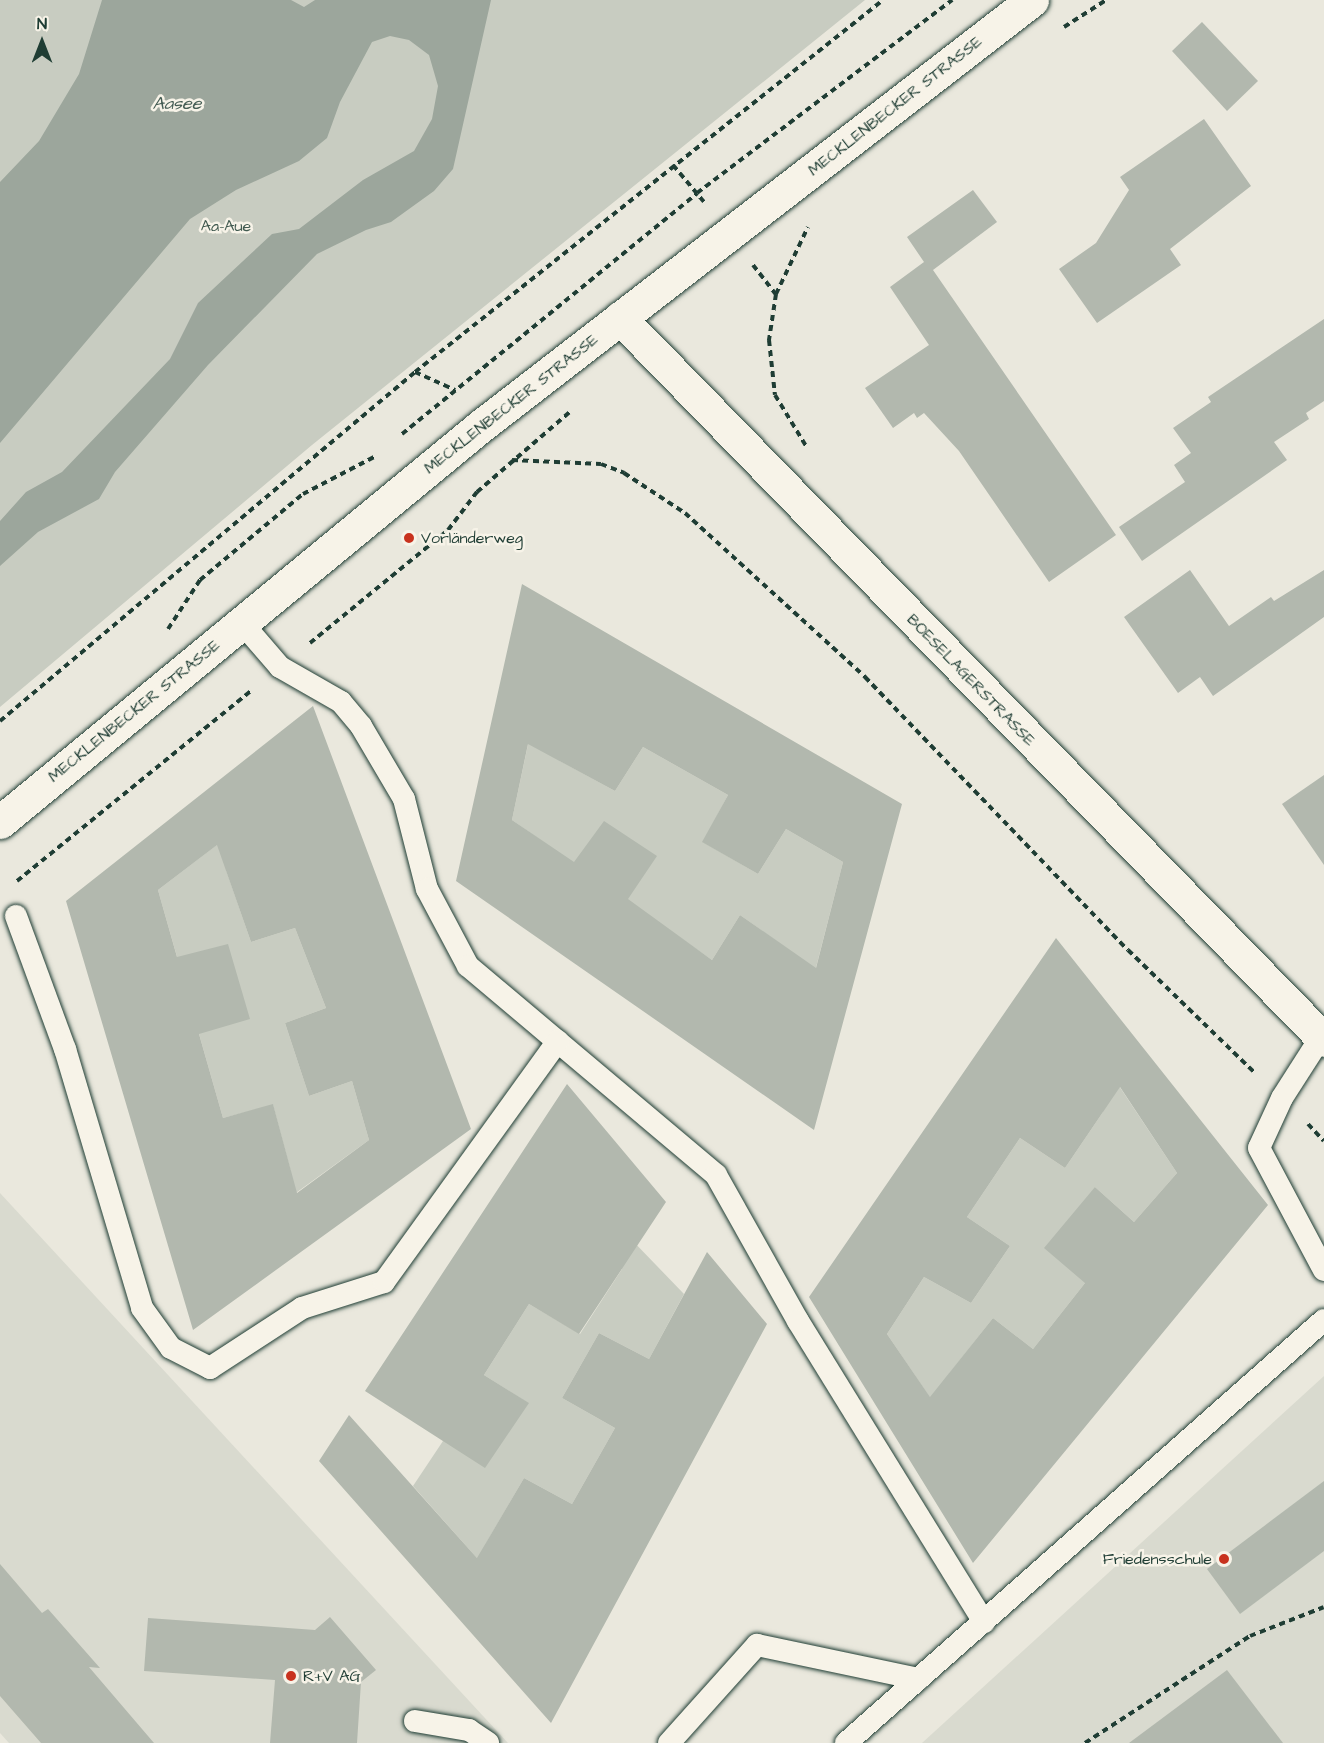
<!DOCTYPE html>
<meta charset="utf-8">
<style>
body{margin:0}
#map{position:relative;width:1324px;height:1743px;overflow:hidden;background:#eae8dd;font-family:"Architects Daughter",sans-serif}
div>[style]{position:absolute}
.built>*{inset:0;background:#d9dacf}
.green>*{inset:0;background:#c8ccc1}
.water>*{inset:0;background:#9ca69c}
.building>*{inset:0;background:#b2b8ae}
.path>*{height:4px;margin-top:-2px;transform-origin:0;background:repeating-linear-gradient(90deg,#1f3d34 0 6px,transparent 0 10.5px)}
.roads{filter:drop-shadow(0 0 2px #1f3d34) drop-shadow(0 0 2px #1f3d34)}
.service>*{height:22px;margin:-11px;padding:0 11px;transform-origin:11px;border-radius:11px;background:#f7f3e8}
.tertiary>*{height:33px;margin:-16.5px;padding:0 16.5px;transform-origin:16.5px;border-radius:16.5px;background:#f7f3e8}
.dots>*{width:16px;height:16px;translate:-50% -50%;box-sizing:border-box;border:3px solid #f7f3e8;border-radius:50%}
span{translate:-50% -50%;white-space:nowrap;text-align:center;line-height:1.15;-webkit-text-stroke:5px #f7f3e8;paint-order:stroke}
.street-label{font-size:16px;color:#1f3d34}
.park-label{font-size:16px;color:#415a50}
.poi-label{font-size:16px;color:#1f3d34}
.left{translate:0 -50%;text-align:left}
.right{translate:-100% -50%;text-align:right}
.water-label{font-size:18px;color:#445c53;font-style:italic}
.north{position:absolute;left:12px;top:12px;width:60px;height:60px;-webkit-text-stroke:4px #f7f3e8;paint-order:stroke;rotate:0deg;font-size:16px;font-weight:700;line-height:24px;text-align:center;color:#1f3d34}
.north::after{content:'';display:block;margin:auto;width:21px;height:27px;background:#1f3d34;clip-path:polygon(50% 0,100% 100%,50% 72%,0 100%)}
</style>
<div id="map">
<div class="built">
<div style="clip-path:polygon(0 1193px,508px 1743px,9px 1743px,0 1733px)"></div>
<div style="clip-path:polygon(1324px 1376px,1324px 1743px,922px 1743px)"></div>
</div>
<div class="green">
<div style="clip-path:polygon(0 0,865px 0,312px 445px,0 707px)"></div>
<div style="clip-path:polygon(540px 688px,560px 761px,615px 791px,643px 747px,728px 795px,703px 842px,758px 874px,786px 829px,843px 862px,802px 1022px,792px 952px,740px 915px,712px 960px,512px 820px)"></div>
<div style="clip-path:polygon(248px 821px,226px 870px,251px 942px,295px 928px,326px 1008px,285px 1023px,309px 1096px,352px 1081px,369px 1140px,253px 1224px,291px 1172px,273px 1105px,223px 1118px,158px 890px)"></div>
<div style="clip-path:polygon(1091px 1044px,1177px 1173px,1134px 1222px,1095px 1187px,1085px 1283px,1033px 1349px,993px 1318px,948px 1375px,956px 1436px,887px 1334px,924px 1277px,971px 1303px,1010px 1246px,967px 1217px,1020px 1138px,1065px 1168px,1103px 1112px,1064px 1085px)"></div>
<div style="clip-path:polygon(601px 1208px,684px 1294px,649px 1359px,599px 1333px,562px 1398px,615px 1428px,572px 1504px,524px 1478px,485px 1545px,515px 1601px,413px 1486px,443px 1441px,528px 1403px,484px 1375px,529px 1304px,580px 1334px,622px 1269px,579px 1241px)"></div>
</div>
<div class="water">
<div style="clip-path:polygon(102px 0,291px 0,304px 7px,315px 0,491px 0,453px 169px,434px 191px,391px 222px,366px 230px,317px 254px,208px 365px,115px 472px,99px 499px,38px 532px,0 566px,0 521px,26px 492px,62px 472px,170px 359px,198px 303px,272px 234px,299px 229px,363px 180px,414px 151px,432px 119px,438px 86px,429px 55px,409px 40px,390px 36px,372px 42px,340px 102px,327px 138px,299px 161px,236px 190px,190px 219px,0 443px,0 182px,39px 141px,79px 74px)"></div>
</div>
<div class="building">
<div style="clip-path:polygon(1202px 22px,1258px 81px,1227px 111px,1172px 51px)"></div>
<div style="clip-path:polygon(1204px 119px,1251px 186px,1170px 249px,1181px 265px,1097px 323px,1059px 269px,1096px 243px,1129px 190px,1120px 177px)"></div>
<div style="clip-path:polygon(973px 190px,997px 222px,933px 270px,1116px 535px,1049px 582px,959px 451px,924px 413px,917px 418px,914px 413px,893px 428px,865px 388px,929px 345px,890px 287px,924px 262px,907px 237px)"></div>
<div style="clip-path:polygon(1324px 319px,1324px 401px,1306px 413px,1309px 419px,1274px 442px,1287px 460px,1142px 561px,1119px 527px,1185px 482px,1174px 465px,1191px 453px,1173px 428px,1211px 402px,1208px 397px)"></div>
<div style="clip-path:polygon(1190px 570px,1229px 626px,1271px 597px,1274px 601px,1324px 570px,1324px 617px,1213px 696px,1200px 677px,1178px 693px,1124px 617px)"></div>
<div style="clip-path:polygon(evenodd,522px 584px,902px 804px,814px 1130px,456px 881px,522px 584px,528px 744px,615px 791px,643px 747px,728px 795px,702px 842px,758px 874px,786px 829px,843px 862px,816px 968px,740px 915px,712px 960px,628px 899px,657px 856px,604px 821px,574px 862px,512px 820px,528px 744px)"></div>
<div style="clip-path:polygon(evenodd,313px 706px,471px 1129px,193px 1330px,66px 901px,313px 706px,217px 845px,251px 942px,295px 928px,326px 1008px,285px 1023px,309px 1096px,352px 1081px,369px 1140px,297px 1193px,273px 1104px,223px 1118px,199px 1034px,250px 1019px,228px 944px,177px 957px,158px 890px,217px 845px)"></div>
<div style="clip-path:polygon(1324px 775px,1324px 865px,1282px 804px)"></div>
<div style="clip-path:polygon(evenodd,1056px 938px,1268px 1205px,973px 1563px,809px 1297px,1056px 938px,1120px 1087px,1177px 1173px,1134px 1222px,1095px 1187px,1044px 1248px,1085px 1283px,1033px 1349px,993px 1318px,930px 1397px,887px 1334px,924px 1277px,971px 1303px,1010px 1246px,967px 1217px,1020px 1138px,1065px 1168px,1120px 1087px)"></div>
<div style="clip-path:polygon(567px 1084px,666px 1202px,579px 1334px,529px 1304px,484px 1375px,529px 1403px,485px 1468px,365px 1391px)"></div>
<div style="clip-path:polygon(707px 1252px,767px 1324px,551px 1723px,319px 1461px,349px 1415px,477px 1558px,524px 1478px,572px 1504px,615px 1428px,562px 1398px,599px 1333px,649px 1359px)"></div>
<div style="clip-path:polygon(1324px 1481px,1324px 1551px,1240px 1614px,1207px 1569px)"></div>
<div style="clip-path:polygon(0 1564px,42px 1613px,48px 1609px,100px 1668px,89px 1667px,154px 1743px,41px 1743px,0 1696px)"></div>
<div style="clip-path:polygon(330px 1617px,376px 1670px,361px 1682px,357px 1743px,270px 1743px,275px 1680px,144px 1671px,148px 1618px,315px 1630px)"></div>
<div style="clip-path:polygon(1227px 1670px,1283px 1743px,1129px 1743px)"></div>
</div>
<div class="path">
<div style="left:1064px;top:27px;width:50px;rotate:-32.7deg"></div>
<div style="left:673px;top:165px;width:48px;rotate:50deg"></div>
<div style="left:753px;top:265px;width:37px;rotate:52deg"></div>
<div style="left:776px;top:294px;width:47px;rotate:98.7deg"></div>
<div style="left:769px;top:340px;width:55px;rotate:83.8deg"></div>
<div style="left:775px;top:395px;width:60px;rotate:58.7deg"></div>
<div style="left:776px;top:294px;width:74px;rotate:-64.5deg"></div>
<div style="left:415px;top:372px;width:44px;rotate:24.2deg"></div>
<div style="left:402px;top:434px;width:381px;rotate:-39.2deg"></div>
<div style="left:697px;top:193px;width:320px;rotate:-37.1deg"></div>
<div style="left:512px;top:460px;width:89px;rotate:2.6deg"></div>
<div style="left:601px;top:464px;width:25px;rotate:21deg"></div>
<div style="left:624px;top:473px;width:73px;rotate:33.3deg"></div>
<div style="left:685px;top:513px;width:244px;rotate:42.3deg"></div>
<div style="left:865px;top:677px;width:379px;rotate:46.1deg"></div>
<div style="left:1128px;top:950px;width:177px;rotate:44.1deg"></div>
<div style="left:168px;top:629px;width:59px;rotate:-56.9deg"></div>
<div style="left:200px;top:580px;width:134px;rotate:-39.9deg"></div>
<div style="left:303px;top:494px;width:82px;rotate:-27.5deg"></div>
<div style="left:310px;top:643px;width:178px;rotate:-39.3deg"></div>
<div style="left:448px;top:530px;width:48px;rotate:-52.7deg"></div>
<div style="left:477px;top:492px;width:124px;rotate:-40.8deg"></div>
<div style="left:0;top:721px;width:542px;rotate:-40.06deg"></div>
<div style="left:415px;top:372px;width:598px;rotate:-38.48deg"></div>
<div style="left:17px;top:881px;width:304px;rotate:-39.1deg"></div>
<div style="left:1308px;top:1124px;width:23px;rotate:47deg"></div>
<div style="left:1085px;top:1743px;width:197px;rotate:-33deg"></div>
<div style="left:1250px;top:1636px;width:79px;rotate:-21.4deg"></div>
</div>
<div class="roads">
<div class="service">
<div style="left:242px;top:623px;width:58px;rotate:49.2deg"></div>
<div style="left:280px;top:667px;width:70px;rotate:29.8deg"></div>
<div style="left:341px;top:702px;width:31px;rotate:50deg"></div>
<div style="left:361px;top:726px;width:85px;rotate:59.5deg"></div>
<div style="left:404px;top:799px;width:93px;rotate:75.7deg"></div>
<div style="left:427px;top:889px;width:87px;rotate:62deg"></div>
<div style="left:468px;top:966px;width:324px;rotate:40.1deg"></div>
<div style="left:716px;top:1175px;width:167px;rotate:60.7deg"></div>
<div style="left:798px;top:1321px;width:354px;rotate:58.3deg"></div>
<div style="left:16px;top:916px;width:142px;rotate:69.8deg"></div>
<div style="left:65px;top:1049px;width:270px;rotate:73.4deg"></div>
<div style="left:142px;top:1308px;width:49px;rotate:54.1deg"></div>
<div style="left:171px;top:1348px;width:44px;rotate:27.1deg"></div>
<div style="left:210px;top:1368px;width:110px;rotate:-33.1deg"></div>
<div style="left:302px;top:1308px;width:86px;rotate:-17.6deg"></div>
<div style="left:384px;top:1282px;width:297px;rotate:-54.2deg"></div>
<div style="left:1321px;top:1037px;width:72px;rotate:122.6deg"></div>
<div style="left:1282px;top:1098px;width:55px;rotate:114.7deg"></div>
<div style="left:1259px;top:1148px;width:138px;rotate:62deg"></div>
<div style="left:415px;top:1721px;width:55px;rotate:9.5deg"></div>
<div style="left:469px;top:1730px;width:23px;rotate:34deg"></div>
<div style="left:669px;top:1743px;width:132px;rotate:-48.1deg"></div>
<div style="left:757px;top:1645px;width:165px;rotate:11.9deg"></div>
<div style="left:846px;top:1743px;width:638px;rotate:-41.51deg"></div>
</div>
<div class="tertiary">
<div style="left:620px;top:318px;width:1008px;rotate:45.72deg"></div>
<div style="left:0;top:822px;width:624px;rotate:-39.48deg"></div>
<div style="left:482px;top:425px;width:695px;rotate:-37.69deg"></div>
</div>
</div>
<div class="dots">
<div style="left:409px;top:538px;background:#c8321e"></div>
<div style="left:1224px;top:1559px;background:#c8321e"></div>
<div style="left:291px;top:1676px;background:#c8321e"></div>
</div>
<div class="street-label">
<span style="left:895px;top:106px;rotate:-38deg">MECKLENBECKER STRASSE</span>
<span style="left:511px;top:404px;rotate:-38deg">MECKLENBECKER STRASSE</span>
<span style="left:971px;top:680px;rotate:46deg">BOESELAGERSTRASSE</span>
<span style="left:134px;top:711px;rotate:-39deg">MECKLENBECKER STRASSE</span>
</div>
<div class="park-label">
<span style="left:226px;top:226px">Aa-Aue</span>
</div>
<div class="poi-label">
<span class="left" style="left:421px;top:538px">Vorländerweg</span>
<span class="right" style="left:1212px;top:1559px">Friedensschule</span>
<span class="left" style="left:303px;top:1676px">R+V AG</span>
</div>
<div class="water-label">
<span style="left:177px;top:104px">Aasee</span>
</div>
<div class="north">N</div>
</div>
